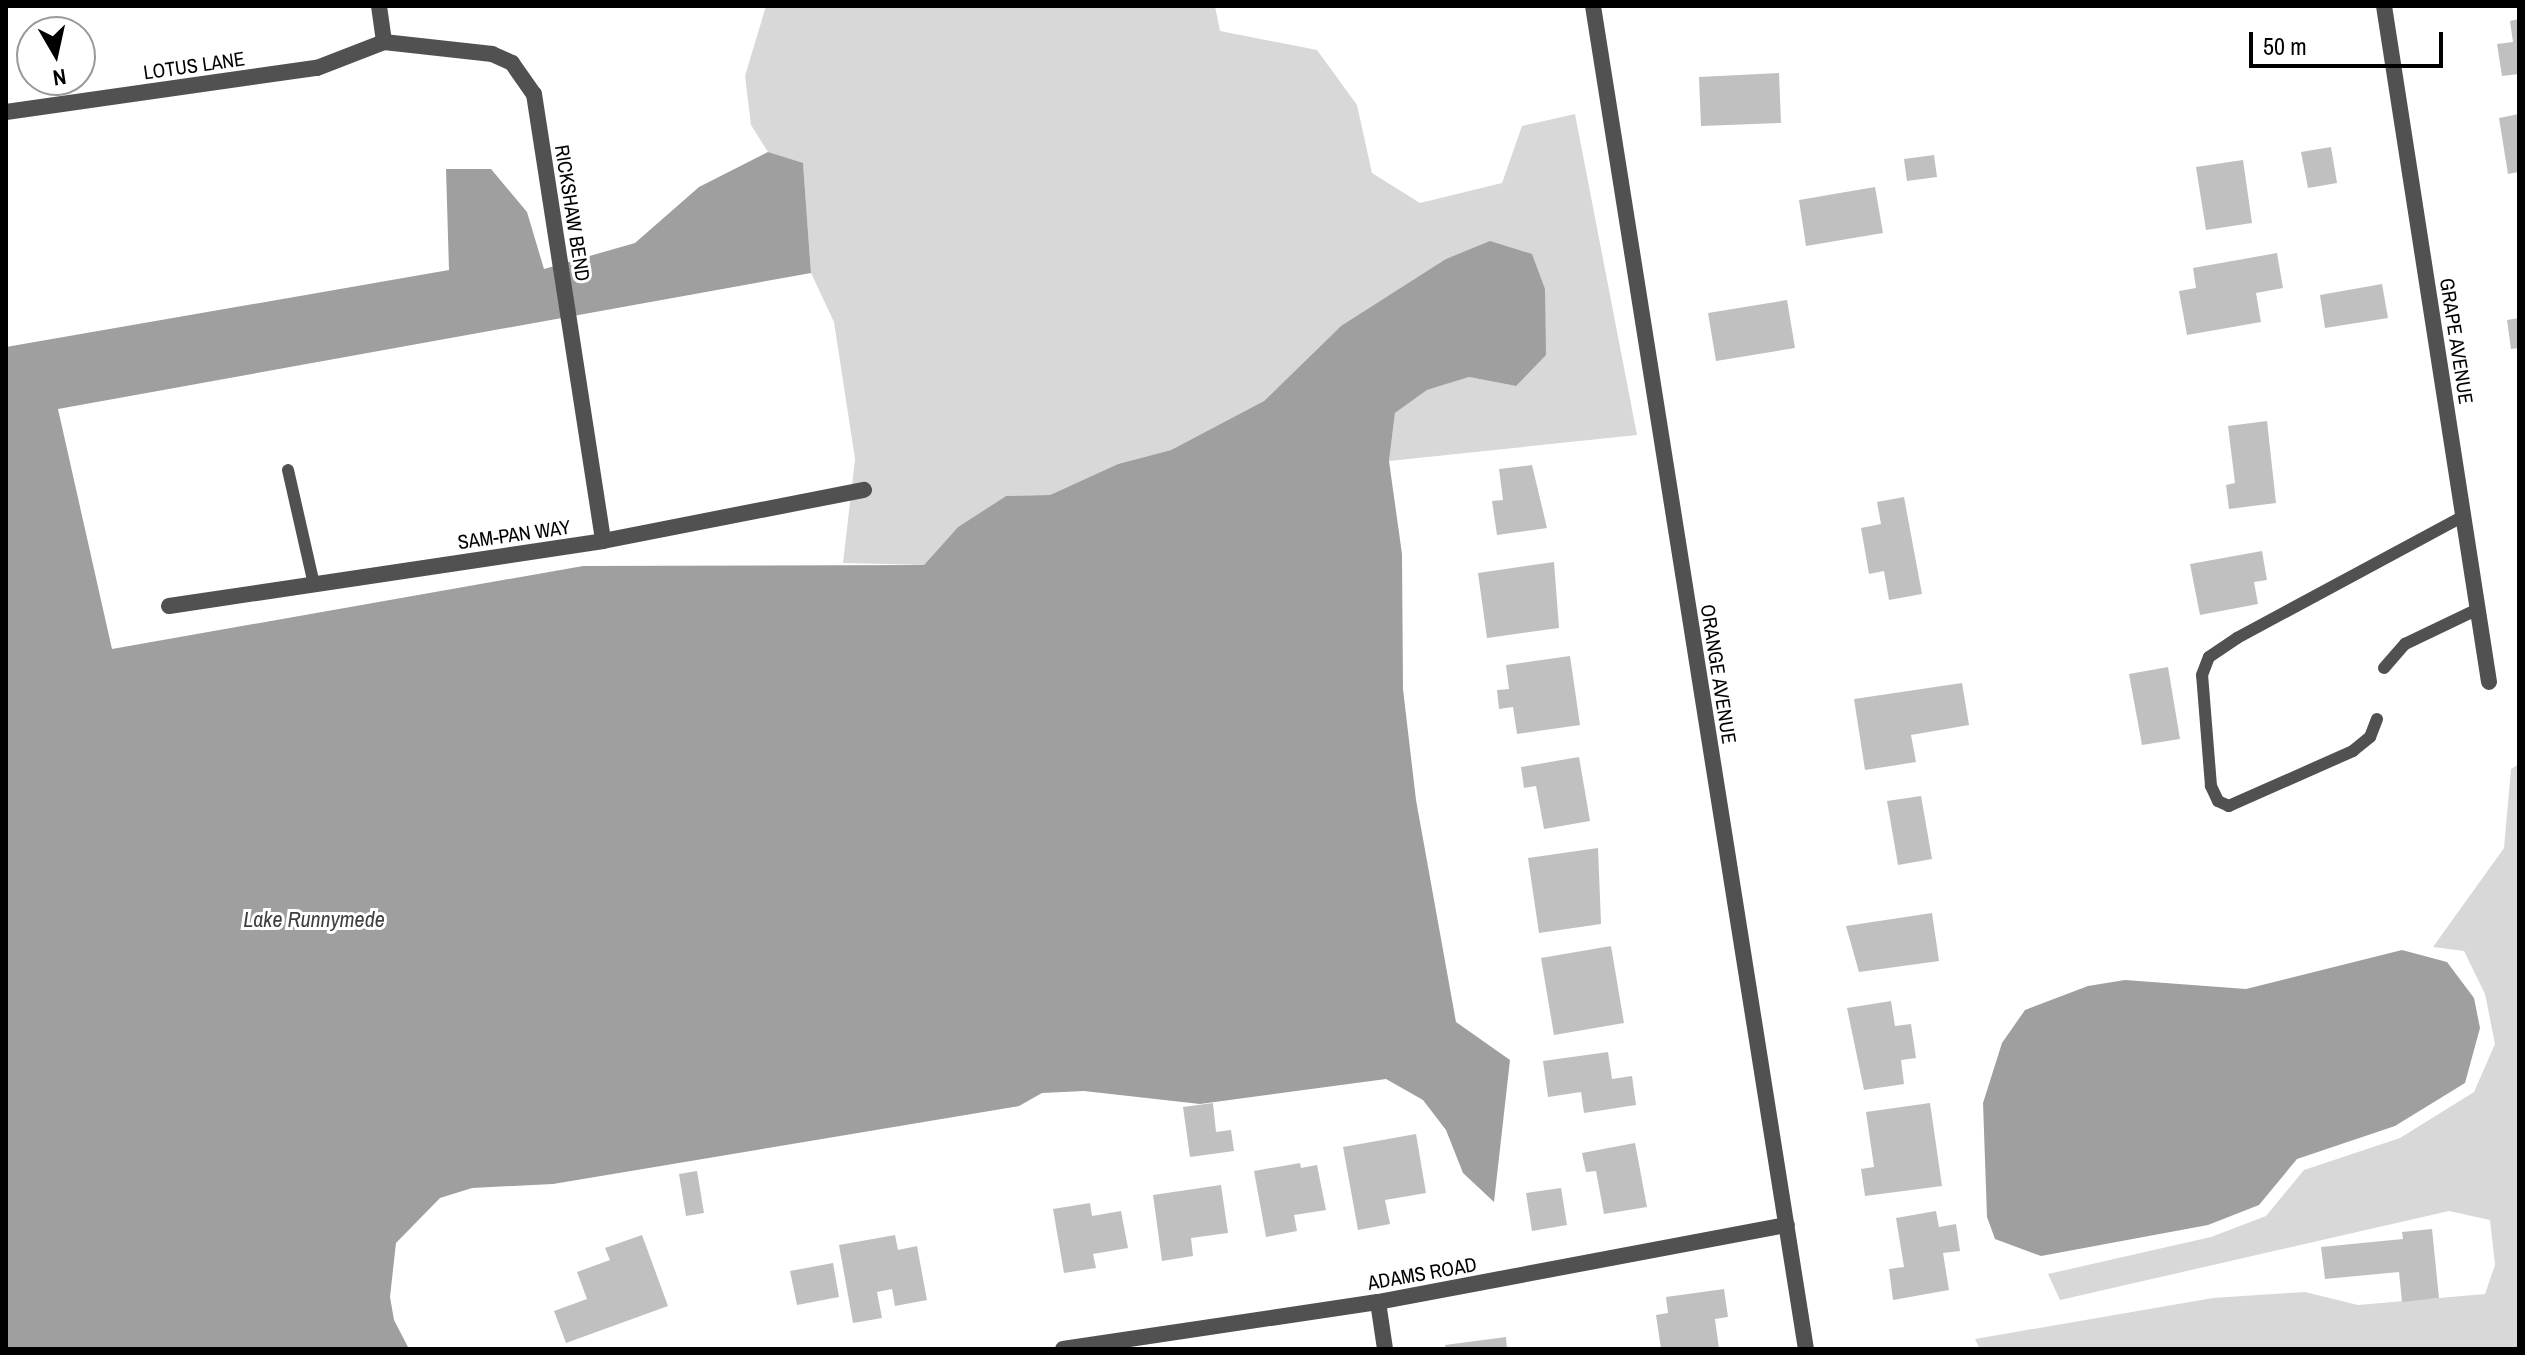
<!DOCTYPE html>
<style>
body{margin:0}
#map{position:relative;width:2525px;height:1355px;overflow:hidden;background:#fff;font-family:"Archivo Narrow",sans-serif}
div>[style]{position:absolute}
.green>*{inset:0;background:#d8d8d8}
.water>*{inset:0;background:#9f9f9f}
.building>*{inset:0;background:#c0c0c0}
.service>*{height:12px;margin:-6px;padding:0 6px;transform-origin:6px;border-radius:6px;background:#515151}
.minor>*{height:16px;margin:-8px;padding:0 8px;transform-origin:8px;border-radius:8px;background:#515151}
span{translate:-50% -50%;white-space:nowrap;text-align:center;line-height:1.15;-webkit-text-stroke:6px #fff;paint-order:stroke}
.street-label{font-size:20px;color:#000}
.water-label{font-size:22px;color:#404040;font-style:italic}
.frame{position:absolute;inset:0;border:8px solid #000;pointer-events:none}
.north{position:absolute;left:16px;top:16px;width:80px;height:80px;box-sizing:border-box;background:#fff;border:2px solid #999;border-radius:50%;rotate:171deg;font-size:22px;font-weight:700;line-height:32px;text-align:center;color:#000}
.north::after{content:'';display:block;margin:auto;width:28px;height:36px;background:#000;clip-path:polygon(50% 0,100% 100%,50% 72%,0 100%)}
.scale{position:absolute;left:2249px;top:32px;width:194px;height:36px;box-sizing:border-box;border:4px solid #000;border-top:0;padding-left:10px;font-size:24px;line-height:28px;white-space:nowrap;color:#000;-webkit-text-stroke:6px #fff;paint-order:stroke}
</style>
<div id="map">
<div class="green">
<div style="clip-path:polygon(766px 6px,1215px 6px,1220px 31px,1317px 50px,1357px 105px,1372px 173px,1420px 203px,1502px 183px,1522px 126px,1575px 114px,1637px 435px,1389px 461px,1395px 413px,1427px 390px,1469px 377px,1516px 386px,1341px 326px,1264px 401px,1171px 450px,1118px 464px,1050px 495px,1006px 496px,958px 527px,924px 565px,843px 563px,855px 459px,834px 322px,811px 273px,803px 164px,768px 152px,751px 125px,745px 76px)"></div>
<div style="clip-path:polygon(2519px 764px,2519px 1349px,1980px 1349px,1975px 1339px,2213px 1298px,2305px 1292px,2358px 1305px,2485px 1294px,2495px 1265px,2490px 1220px,2449px 1211px,2060px 1300px,2048px 1274px,2211px 1237px,2266px 1216px,2304px 1170px,2400px 1138px,2474px 1092px,2495px 1044px,2485px 994px,2464px 951px,2433px 947px,2504px 848px,2511px 769px)"></div>
</div>
<div class="water">
<div style="clip-path:polygon(768px 152px,803px 163px,811px 273px,58px 409px,112px 649px,583px 566px,924px 565px,958px 527px,1006px 496px,1050px 495px,1118px 464px,1171px 450px,1264px 401px,1341px 326px,1446px 259px,1490px 241px,1532px 254px,1545px 289px,1546px 355px,1516px 386px,1469px 377px,1427px 390px,1395px 413px,1389px 461px,1402px 554px,1403px 689px,1416px 800px,1456px 1022px,1510px 1060px,1494px 1202px,1463px 1173px,1446px 1130px,1423px 1100px,1386px 1079px,1200px 1104px,1084px 1091px,1042px 1093px,1019px 1106px,553px 1184px,472px 1188px,440px 1198px,396px 1243px,390px 1297px,394px 1320px,409px 1349px,6px 1349px,6px 347px,449px 270px,446px 169px,491px 169px,527px 212px,544px 269px,635px 243px,699px 187px)"></div>
<div style="clip-path:polygon(2402px 950px,2447px 962px,2474px 998px,2480px 1028px,2465px 1083px,2395px 1126px,2297px 1159px,2259px 1205px,2208px 1225px,2041px 1256px,1995px 1239px,1987px 1217px,1983px 1103px,2002px 1043px,2025px 1010px,2088px 986px,2125px 980px,2246px 989px)"></div>
</div>
<div class="building">
<div style="clip-path:polygon(2519px 19px,2519px 74px,2502px 76px,2497px 44px,2513px 42px,2510px 21px)"></div>
<div style="clip-path:polygon(1779px 73px,1781px 123px,1701px 126px,1699px 77px)"></div>
<div style="clip-path:polygon(2519px 114px,2519px 172px,2508px 174px,2499px 118px)"></div>
<div style="clip-path:polygon(2331px 147px,2337px 183px,2308px 188px,2301px 152px)"></div>
<div style="clip-path:polygon(1934px 155px,1937px 177px,1907px 181px,1904px 159px)"></div>
<div style="clip-path:polygon(2243px 160px,2252px 223px,2206px 230px,2196px 167px)"></div>
<div style="clip-path:polygon(1875px 187px,1883px 233px,1806px 246px,1799px 200px)"></div>
<div style="clip-path:polygon(2277px 253px,2283px 288px,2256px 293px,2261px 322px,2187px 335px,2179px 291px,2196px 288px,2193px 268px)"></div>
<div style="clip-path:polygon(2382px 284px,2388px 318px,2325px 328px,2320px 295px)"></div>
<div style="clip-path:polygon(1787px 300px,1795px 348px,1716px 361px,1708px 313px)"></div>
<div style="clip-path:polygon(2519px 318px,2519px 348px,2511px 349px,2507px 320px)"></div>
<div style="clip-path:polygon(2267px 421px,2276px 503px,2229px 509px,2226px 485px,2235px 483px,2228px 426px)"></div>
<div style="clip-path:polygon(1532px 465px,1547px 528px,1497px 535px,1492px 501px,1503px 500px,1499px 469px)"></div>
<div style="clip-path:polygon(1904px 497px,1922px 594px,1889px 600px,1884px 571px,1869px 574px,1861px 528px,1881px 524px,1877px 502px)"></div>
<div style="clip-path:polygon(2262px 551px,2267px 580px,2254px 582px,2258px 604px,2200px 615px,2190px 564px)"></div>
<div style="clip-path:polygon(1554px 562px,1559px 628px,1487px 638px,1478px 573px)"></div>
<div style="clip-path:polygon(1570px 656px,1580px 725px,1517px 734px,1513px 707px,1499px 709px,1497px 690px,1509px 689px,1506px 665px)"></div>
<div style="clip-path:polygon(2168px 667px,2180px 739px,2142px 745px,2129px 674px)"></div>
<div style="clip-path:polygon(1962px 683px,1969px 725px,1911px 735px,1916px 762px,1865px 770px,1854px 699px)"></div>
<div style="clip-path:polygon(1579px 757px,1590px 821px,1544px 829px,1536px 786px,1524px 788px,1521px 767px)"></div>
<div style="clip-path:polygon(1921px 796px,1932px 859px,1898px 865px,1887px 801px)"></div>
<div style="clip-path:polygon(1598px 848px,1601px 924px,1539px 933px,1528px 858px)"></div>
<div style="clip-path:polygon(1932px 913px,1939px 961px,1859px 972px,1846px 926px)"></div>
<div style="clip-path:polygon(1611px 946px,1624px 1023px,1554px 1035px,1541px 958px)"></div>
<div style="clip-path:polygon(1891px 1001px,1895px 1026px,1911px 1024px,1916px 1058px,1901px 1060px,1904px 1084px,1864px 1090px,1847px 1008px)"></div>
<div style="clip-path:polygon(1608px 1052px,1612px 1079px,1632px 1076px,1636px 1105px,1584px 1113px,1581px 1092px,1548px 1097px,1543px 1061px)"></div>
<div style="clip-path:polygon(1213px 1103px,1216px 1132px,1231px 1130px,1234px 1151px,1190px 1157px,1183px 1107px)"></div>
<div style="clip-path:polygon(1930px 1103px,1942px 1186px,1865px 1196px,1861px 1169px,1874px 1167px,1866px 1112px)"></div>
<div style="clip-path:polygon(1416px 1134px,1426px 1193px,1385px 1200px,1390px 1224px,1358px 1230px,1343px 1147px)"></div>
<div style="clip-path:polygon(1635px 1143px,1647px 1207px,1604px 1214px,1596px 1171px,1586px 1172px,1582px 1153px)"></div>
<div style="clip-path:polygon(1300px 1163px,1301px 1168px,1317px 1165px,1326px 1210px,1294px 1215px,1297px 1231px,1266px 1237px,1254px 1171px)"></div>
<div style="clip-path:polygon(697px 1171px,704px 1213px,686px 1216px,679px 1174px)"></div>
<div style="clip-path:polygon(1221px 1185px,1228px 1233px,1191px 1238px,1193px 1256px,1162px 1261px,1153px 1195px)"></div>
<div style="clip-path:polygon(1561px 1188px,1567px 1225px,1532px 1231px,1526px 1193px)"></div>
<div style="clip-path:polygon(1090px 1203px,1092px 1216px,1121px 1211px,1128px 1248px,1093px 1254px,1096px 1268px,1064px 1273px,1053px 1209px)"></div>
<div style="clip-path:polygon(1936px 1211px,1939px 1227px,1956px 1224px,1960px 1251px,1943px 1253px,1949px 1290px,1893px 1300px,1889px 1269px,1904px 1267px,1896px 1218px)"></div>
<div style="clip-path:polygon(2432px 1229px,2439px 1298px,2402px 1302px,2399px 1272px,2325px 1279px,2321px 1247px,2403px 1239px,2402px 1232px)"></div>
<div style="clip-path:polygon(642px 1235px,668px 1306px,566px 1343px,554px 1311px,587px 1299px,577px 1272px,610px 1260px,605px 1248px)"></div>
<div style="clip-path:polygon(895px 1235px,898px 1250px,917px 1246px,927px 1300px,895px 1306px,892px 1289px,877px 1292px,882px 1318px,853px 1323px,839px 1245px)"></div>
<div style="clip-path:polygon(833px 1263px,839px 1297px,797px 1305px,790px 1271px)"></div>
<div style="clip-path:polygon(1724px 1289px,1728px 1317px,1715px 1319px,1719px 1349px,1661px 1349px,1656px 1315px,1668px 1313px,1666px 1297px)"></div>
<div style="clip-path:polygon(1506px 1337px,1507px 1349px,1446px 1349px,1445px 1345px)"></div>
</div>
<div class="service">
<div style="left:288px;top:470px;width:117px;rotate:77.2deg"></div>
<div style="left:2384px;top:668px;width:32px;rotate:-49deg"></div>
<div style="left:2405px;top:644px;width:81px;rotate:-25.6deg"></div>
<div style="left:2377px;top:719px;width:19px;rotate:111deg"></div>
<div style="left:2370px;top:737px;width:22px;rotate:141deg"></div>
<div style="left:2353px;top:751px;width:136px;rotate:156.1deg"></div>
<div style="left:2229px;top:806px;width:12px;rotate:-156deg"></div>
<div style="left:2218px;top:801px;width:17px;rotate:-115deg"></div>
<div style="left:2211px;top:786px;width:111px;rotate:-94.6deg"></div>
<div style="left:2202px;top:675px;width:19px;rotate:-69deg"></div>
<div style="left:2209px;top:657px;width:34px;rotate:-34deg"></div>
<div style="left:2237px;top:638px;width:258px;rotate:-28.3deg"></div>
</div>
<div class="minor">
<div style="left:379px;top:6px;width:36px;rotate:82deg"></div>
<div style="left:384px;top:42px;width:109px;rotate:6.3deg"></div>
<div style="left:492px;top:54px;width:22px;rotate:24deg"></div>
<div style="left:512px;top:63px;width:38px;rotate:55deg"></div>
<div style="left:534px;top:94px;width:452px;rotate:81.2deg"></div>
<div style="left:1593px;top:6px;width:1360px;rotate:80.99deg"></div>
<div style="left:2384px;top:6px;width:684px;rotate:81.17deg"></div>
<div style="left:6px;top:112px;width:314px;rotate:-8.1deg"></div>
<div style="left:317px;top:68px;width:72px;rotate:-21.2deg"></div>
<div style="left:169px;top:606px;width:439px;rotate:-8.5deg"></div>
<div style="left:603px;top:541px;width:266px;rotate:-11.1deg"></div>
<div style="left:1378px;top:1302px;width:48px;rotate:81.5deg"></div>
<div style="left:1063px;top:1349px;width:318px;rotate:-8.5deg"></div>
<div style="left:1378px;top:1302px;width:416px;rotate:-10.7deg"></div>
</div>
<div class="street-label">
<span style="left:194px;top:65px;rotate:-8deg">LOTUS LANE</span>
<span style="left:573px;top:213px;rotate:81deg">RICKSHAW BEND</span>
<span style="left:2457px;top:341px;rotate:81deg">GRAPE AVENUE</span>
<span style="left:514px;top:534px;rotate:-8deg">SAM-PAN WAY</span>
<span style="left:1719px;top:674px;rotate:81deg">ORANGE AVENUE</span>
<span style="left:1422px;top:1273px;rotate:-10deg">ADAMS ROAD</span>
</div>
<div class="water-label">
<span style="left:314px;top:920px">Lake Runnymede</span>
</div>
<div class="frame"></div>
<div class="north">N</div>
<div class="scale">50 m</div>
</div>
